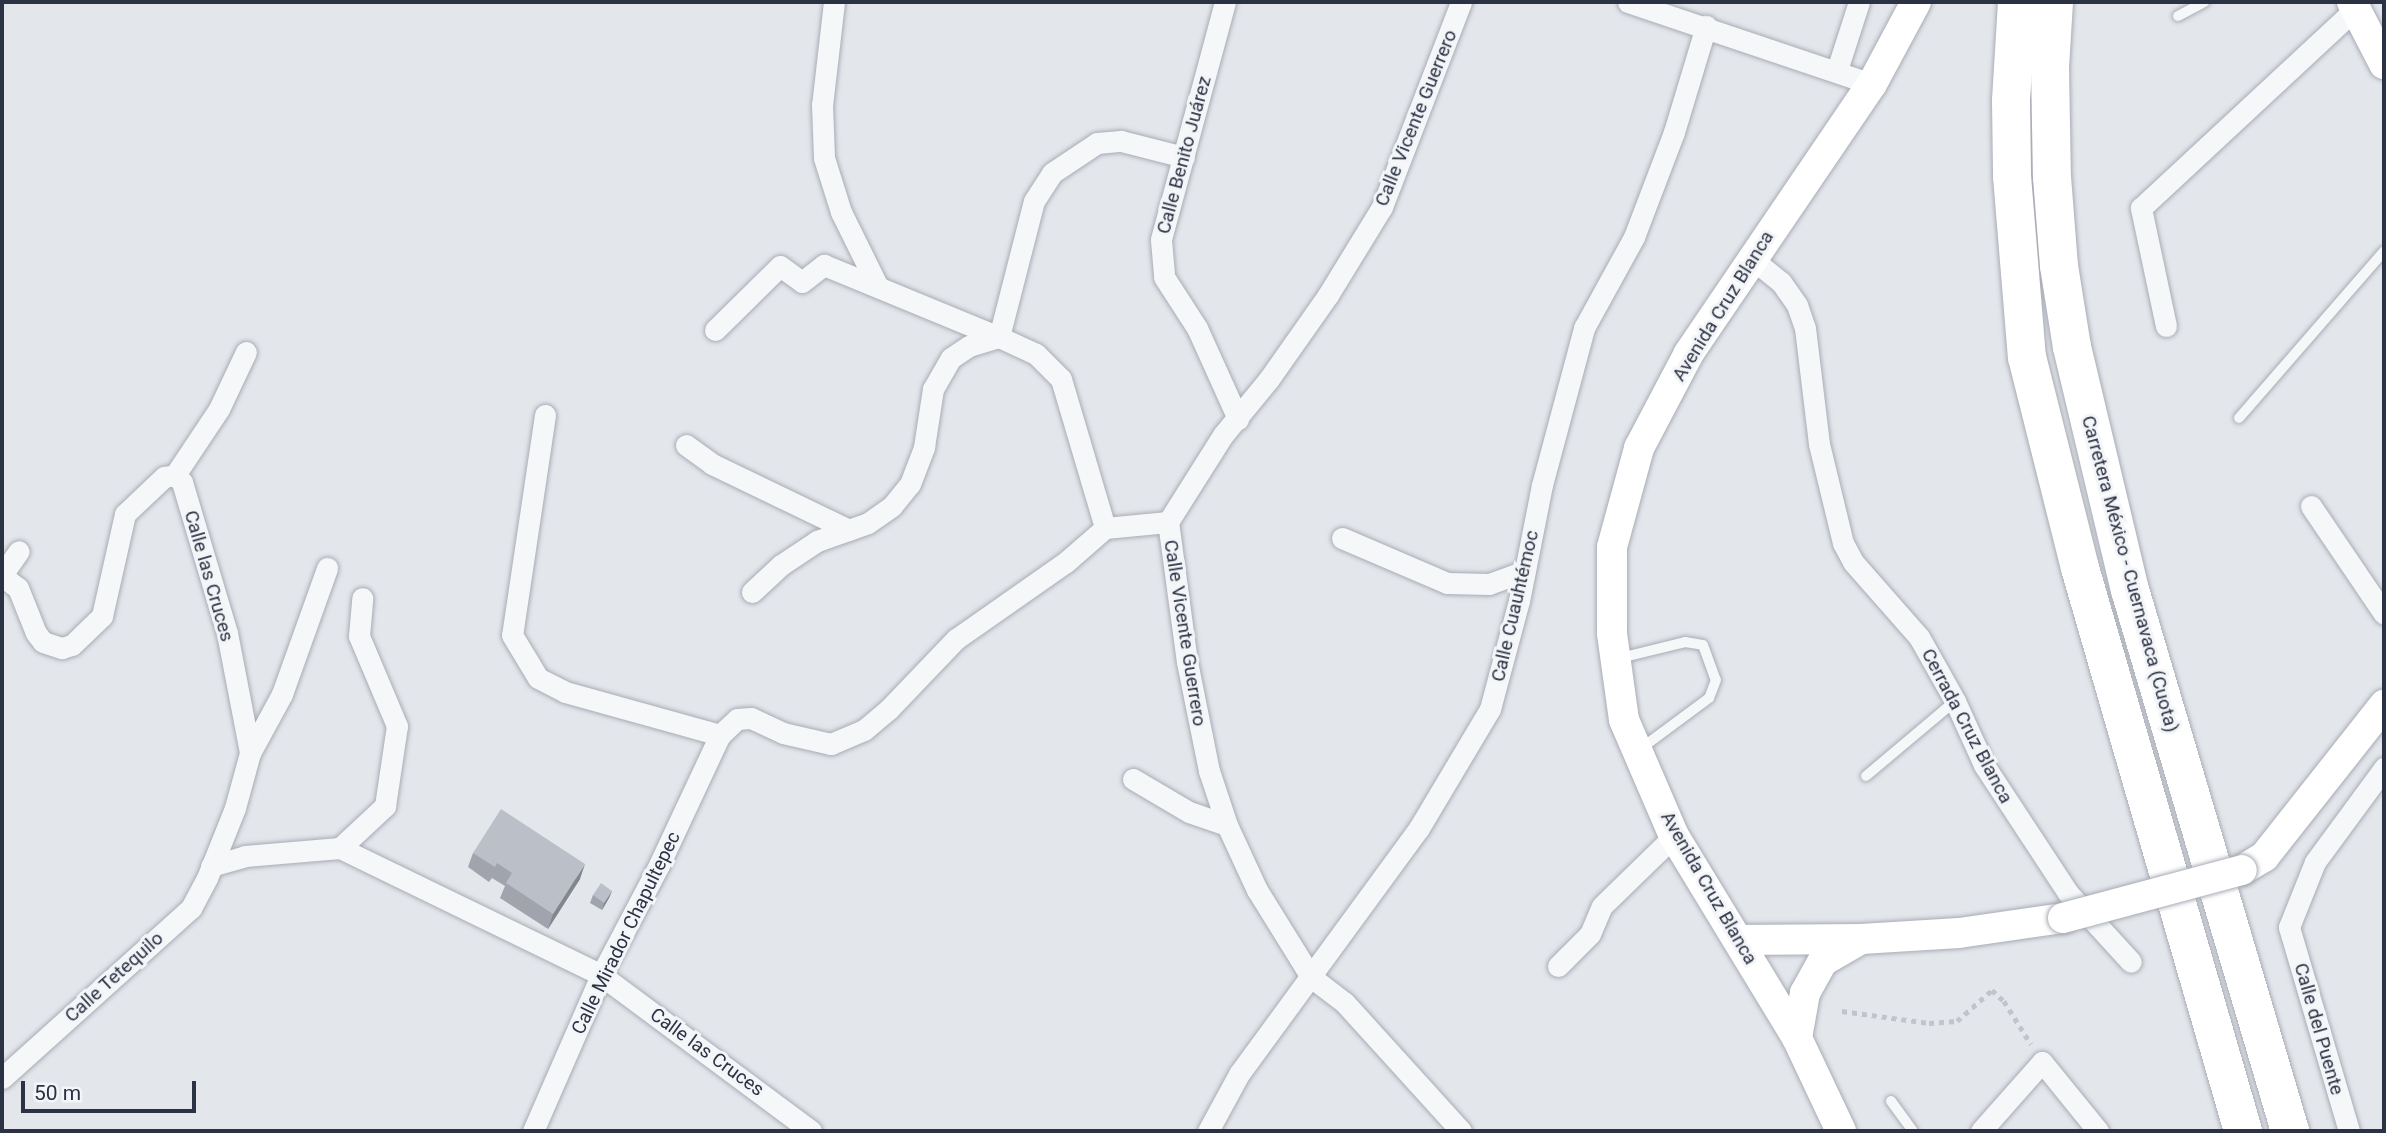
<!DOCTYPE html>
<meta charset="utf-8">
<style>
body{margin:0}
#map{position:relative;width:2386px;height:1133px;overflow:hidden;background:#e3e6eb;font-family:Roboto,sans-serif}
div>[style]{position:absolute}
.path>*{height:4.5px;margin-top:-2.25px;transform-origin:0;background:repeating-linear-gradient(90deg,#c1c4ca 0 5px,transparent 0 10px)}
.roads{filter:drop-shadow(0 0 2px #a8acb5) drop-shadow(0 0 2px #a8acb5)}
.lane>*{height:10px;margin:-5px;padding:0 5px;transform-origin:5px;border-radius:5px;background:#f6f7f9}
.street>*{height:21px;margin:-10.5px;padding:0 10.5px;transform-origin:10.5px;border-radius:10.5px;background:#f6f7f9}
.secondary>*{height:30px;margin:-15px;padding:0 15px;transform-origin:15px;border-radius:15px;background:#fff}
.highway>*{height:38px;margin:-19px;padding:0 19px;transform-origin:19px;border-radius:19px;background:#fff}
.bridges{filter:drop-shadow(0 0 2px #a8acb5) drop-shadow(0 0 2px #a8acb5)}
.secondary-bridge>*{height:30px;margin:-15px;padding:0 15px;transform-origin:15px;border-radius:15px;background:#fff}
.wall>*{inset:0;background:#a1a4ac}
.shaded-wall>*{inset:0;background:#83868c}
.building>*{inset:0;background:#bbbfc8}
span{translate:-50% -50%;white-space:nowrap;text-align:center;line-height:1.15;-webkit-text-stroke:6px #f3f5f8;paint-order:stroke}
.street-label{font-size:19px;color:#2b3243}
.frame{position:absolute;inset:0;border:4px solid #2b3243;pointer-events:none}
.scale{position:absolute;left:21px;top:1081px;width:175px;height:32px;box-sizing:border-box;border:4px solid #2b3243;border-top:0;padding-left:9px;font-size:21px;line-height:24px;white-space:nowrap;color:#2b3243;-webkit-text-stroke:5px #f3f5f8;paint-order:stroke}
</style>
<div id="map">
<div class="path">
<div style="left:1842px;top:1011px;width:88px;rotate:7.9deg"></div>
<div style="left:1929px;top:1023px;width:28px;rotate:-4deg"></div>
<div style="left:1957px;top:1021px;width:47px;rotate:-41.5deg"></div>
<div style="left:1992px;top:990px;width:16px;rotate:43deg"></div>
<div style="left:2004px;top:1001px;width:51px;rotate:57.9deg"></div>
</div>
<div class="roads">
<div class="lane">
<div style="left:2178px;top:16px;width:30px;rotate:-28deg"></div>
<div style="left:2239px;top:418px;width:221px;rotate:-49deg"></div>
<div style="left:1616px;top:659px;width:71px;rotate:-13.8deg"></div>
<div style="left:1685px;top:642px;width:18px;rotate:9deg"></div>
<div style="left:1703px;top:645px;width:37px;rotate:70deg"></div>
<div style="left:1716px;top:680px;width:19px;rotate:111deg"></div>
<div style="left:1709px;top:698px;width:86px;rotate:143.5deg"></div>
<div style="left:1866px;top:776px;width:116px;rotate:-40.1deg"></div>
<div style="left:1891px;top:1101px;width:37px;rotate:54deg"></div>
</div>
<div class="street">
<div style="left:834px;top:2px;width:104px;rotate:96.6deg"></div>
<div style="left:822px;top:105px;width:53px;rotate:87.8deg"></div>
<div style="left:824px;top:158px;width:57px;rotate:72.5deg"></div>
<div style="left:841px;top:212px;width:84px;rotate:63.7deg"></div>
<div style="left:1225px;top:2px;width:246px;rotate:105.1deg"></div>
<div style="left:1161px;top:240px;width:37px;rotate:85deg"></div>
<div style="left:1164px;top:277px;width:61px;rotate:57.1deg"></div>
<div style="left:1197px;top:328px;width:100px;rotate:65.7deg"></div>
<div style="left:1628px;top:2px;width:257px;rotate:18.6deg"></div>
<div style="left:1837px;top:70px;width:71px;rotate:-72.1deg"></div>
<div style="left:1751px;top:258px;width:38px;rotate:39deg"></div>
<div style="left:1781px;top:282px;width:28px;rotate:55deg"></div>
<div style="left:1797px;top:305px;width:24px;rotate:71deg"></div>
<div style="left:1805px;top:328px;width:117px;rotate:83.1deg"></div>
<div style="left:1819px;top:444px;width:102px;rotate:76.4deg"></div>
<div style="left:1843px;top:543px;width:21px;rotate:62deg"></div>
<div style="left:1853px;top:562px;width:100px;rotate:48.7deg"></div>
<div style="left:1919px;top:637px;width:73px;rotate:60.6deg"></div>
<div style="left:1955px;top:701px;width:70px;rotate:65.6deg"></div>
<div style="left:1984px;top:765px;width:153px;rotate:56.7deg"></div>
<div style="left:2068px;top:893px;width:93px;rotate:47.6deg"></div>
<div style="left:2166px;top:326px;width:121px;rotate:-102deg"></div>
<div style="left:2141px;top:208px;width:294px;rotate:-42.9deg"></div>
<div style="left:715px;top:330px;width:91px;rotate:-44.6deg"></div>
<div style="left:780px;top:266px;width:27px;rotate:36deg"></div>
<div style="left:802px;top:282px;width:28px;rotate:-38deg"></div>
<div style="left:824px;top:265px;width:189px;rotate:22.4deg"></div>
<div style="left:999px;top:337px;width:41px;rotate:24.7deg"></div>
<div style="left:1036px;top:354px;width:35px;rotate:45deg"></div>
<div style="left:1061px;top:379px;width:155px;rotate:73.5deg"></div>
<div style="left:1105px;top:528px;width:63px;rotate:-5.4deg"></div>
<div style="left:999px;top:337px;width:140px;rotate:-75.6deg"></div>
<div style="left:1034px;top:201px;width:33px;rotate:-57deg"></div>
<div style="left:1052px;top:173px;width:54px;rotate:-33.7deg"></div>
<div style="left:1097px;top:143px;width:24px;rotate:-5deg"></div>
<div style="left:1121px;top:141px;width:65px;rotate:14.3deg"></div>
<div style="left:545px;top:415px;width:222px;rotate:98.5deg"></div>
<div style="left:512px;top:635px;width:50px;rotate:58.8deg"></div>
<div style="left:538px;top:678px;width:30px;rotate:27deg"></div>
<div style="left:565px;top:692px;width:161px;rotate:15.5deg"></div>
<div style="left:686px;top:445px;width:32px;rotate:36deg"></div>
<div style="left:712px;top:464px;width:152px;rotate:25.7deg"></div>
<div style="left:175px;top:475px;width:79px;rotate:-56.3deg"></div>
<div style="left:219px;top:409px;width:63px;rotate:-64.7deg"></div>
<div style="left:2311px;top:506px;width:130px;rotate:55.9deg"></div>
<div style="left:1342px;top:538px;width:114px;rotate:23.2deg"></div>
<div style="left:1447px;top:583px;width:42px;rotate:1.4deg"></div>
<div style="left:1489px;top:584px;width:38px;rotate:-20deg"></div>
<div style="left:2px;top:575px;width:29px;rotate:-55deg"></div>
<div style="left:2px;top:576px;width:20px;rotate:37deg"></div>
<div style="left:18px;top:588px;width:48px;rotate:68.2deg"></div>
<div style="left:36px;top:633px;width:11px;rotate:52deg"></div>
<div style="left:43px;top:642px;width:20px;rotate:18deg"></div>
<div style="left:62px;top:648px;width:10px;rotate:-17deg"></div>
<div style="left:72px;top:645px;width:42px;rotate:-44deg"></div>
<div style="left:102px;top:616px;width:105px;rotate:-77.3deg"></div>
<div style="left:125px;top:514px;width:54px;rotate:-43.5deg"></div>
<div style="left:164px;top:477px;width:11px;rotate:-10deg"></div>
<div style="left:175px;top:475px;width:10px;rotate:45deg"></div>
<div style="left:182px;top:482px;width:158px;rotate:73.4deg"></div>
<div style="left:227px;top:633px;width:122px;rotate:79.1deg"></div>
<div style="left:250px;top:753px;width:57px;rotate:105.3deg"></div>
<div style="left:235px;top:808px;width:75px;rotate:111.8deg"></div>
<div style="left:207px;top:878px;width:34px;rotate:118deg"></div>
<div style="left:191px;top:908px;width:254px;rotate:138deg"></div>
<div style="left:752px;top:592px;width:40px;rotate:-43deg"></div>
<div style="left:781px;top:565px;width:43px;rotate:-33.7deg"></div>
<div style="left:817px;top:541px;width:54px;rotate:-19.4deg"></div>
<div style="left:868px;top:523px;width:29px;rotate:-35deg"></div>
<div style="left:892px;top:506px;width:28px;rotate:-51deg"></div>
<div style="left:910px;top:484px;width:40px;rotate:-69deg"></div>
<div style="left:924px;top:447px;width:59px;rotate:-81.2deg"></div>
<div style="left:933px;top:389px;width:36px;rotate:-60deg"></div>
<div style="left:951px;top:358px;width:22px;rotate:-34deg"></div>
<div style="left:969px;top:346px;width:31px;rotate:-17deg"></div>
<div style="left:250px;top:753px;width:67px;rotate:-61.5deg"></div>
<div style="left:282px;top:694px;width:134px;rotate:-70.3deg"></div>
<div style="left:1133px;top:779px;width:65px;rotate:30.5deg"></div>
<div style="left:1189px;top:812px;width:40px;rotate:18.9deg"></div>
<div style="left:340px;top:848px;width:290px;rotate:25.9deg"></div>
<div style="left:601px;top:975px;width:262px;rotate:36.6deg"></div>
<div style="left:211px;top:866px;width:35px;rotate:-16deg"></div>
<div style="left:245px;top:856px;width:95px;rotate:-4.8deg"></div>
<div style="left:340px;top:848px;width:62px;rotate:-43deg"></div>
<div style="left:385px;top:806px;width:81px;rotate:-81.5deg"></div>
<div style="left:397px;top:726px;width:98px;rotate:-112.9deg"></div>
<div style="left:359px;top:636px;width:38px;rotate:-85deg"></div>
<div style="left:1558px;top:966px;width:45px;rotate:-45deg"></div>
<div style="left:1590px;top:934px;width:30px;rotate:-67deg"></div>
<div style="left:1602px;top:906px;width:100px;rotate:-44.2deg"></div>
<div style="left:533px;top:1131px;width:170px;rotate:-66.4deg"></div>
<div style="left:601px;top:975px;width:124px;rotate:-62.2deg"></div>
<div style="left:659px;top:865px;width:144px;rotate:-64.9deg"></div>
<div style="left:720px;top:735px;width:23px;rotate:-43deg"></div>
<div style="left:737px;top:719px;width:14px;rotate:-4deg"></div>
<div style="left:751px;top:718px;width:35px;rotate:25deg"></div>
<div style="left:783px;top:733px;width:49px;rotate:12.9deg"></div>
<div style="left:831px;top:744px;width:36px;rotate:-23deg"></div>
<div style="left:864px;top:730px;width:33px;rotate:-40deg"></div>
<div style="left:889px;top:709px;width:97px;rotate:-46.3deg"></div>
<div style="left:956px;top:639px;width:134px;rotate:-35deg"></div>
<div style="left:1066px;top:562px;width:52px;rotate:-41.1deg"></div>
<div style="left:1208px;top:1131px;width:65px;rotate:-61.5deg"></div>
<div style="left:1239px;top:1074px;width:305px;rotate:-53.8deg"></div>
<div style="left:1419px;top:828px;width:139px;rotate:-59.2deg"></div>
<div style="left:1490px;top:709px;width:112px;rotate:-75deg"></div>
<div style="left:1519px;top:601px;width:118px;rotate:-78.8deg"></div>
<div style="left:1542px;top:485px;width:163px;rotate:-75deg"></div>
<div style="left:1584px;top:328px;width:104px;rotate:-61.2deg"></div>
<div style="left:1634px;top:237px;width:112px;rotate:-69.1deg"></div>
<div style="left:1674px;top:132px;width:111px;rotate:-73.2deg"></div>
<div style="left:1461px;top:1131px;width:173px;rotate:-132.2deg"></div>
<div style="left:1345px;top:1003px;width:43px;rotate:-142.6deg"></div>
<div style="left:1311px;top:977px;width:102px;rotate:-121.8deg"></div>
<div style="left:1257px;top:890px;width:72px;rotate:-114.8deg"></div>
<div style="left:1227px;top:825px;width:57px;rotate:-108.4deg"></div>
<div style="left:1209px;top:771px;width:111px;rotate:-101.4deg"></div>
<div style="left:1187px;top:662px;width:141px;rotate:-97.7deg"></div>
<div style="left:1168px;top:522px;width:103px;rotate:-57.7deg"></div>
<div style="left:1223px;top:435px;width:72px;rotate:-50.6deg"></div>
<div style="left:1269px;top:379px;width:103px;rotate:-54.9deg"></div>
<div style="left:1328px;top:295px;width:103px;rotate:-58.5deg"></div>
<div style="left:1382px;top:207px;width:220px;rotate:-68.9deg"></div>
<div style="left:1981px;top:1131px;width:92px;rotate:-48.5deg"></div>
<div style="left:2042px;top:1062px;width:89px;rotate:50.9deg"></div>
<div style="left:2349px;top:1131px;width:213px;rotate:-106.4deg"></div>
<div style="left:2289px;top:927px;width:70px;rotate:-68.2deg"></div>
<div style="left:2315px;top:862px;width:117px;rotate:-53.7deg"></div>
</div>
<div class="secondary">
<div style="left:2352px;top:2px;width:70px;rotate:62.7deg"></div>
<div style="left:2242px;top:870px;width:26px;rotate:-31deg"></div>
<div style="left:2264px;top:857px;width:194px;rotate:-51.7deg"></div>
<div style="left:1738px;top:940px;width:123px;rotate:-0.5deg"></div>
<div style="left:1861px;top:939px;width:98px;rotate:-3.5deg"></div>
<div style="left:1959px;top:933px;width:105px;rotate:-8.2deg"></div>
<div style="left:1797px;top:1038px;width:46px;rotate:-79.9deg"></div>
<div style="left:1805px;top:993px;width:37px;rotate:-61deg"></div>
<div style="left:1823px;top:961px;width:44px;rotate:-30.1deg"></div>
<div style="left:1841px;top:1131px;width:103px;rotate:-115.3deg"></div>
<div style="left:1797px;top:1038px;width:237px;rotate:-121.3deg"></div>
<div style="left:1674px;top:836px;width:126px;rotate:-113.3deg"></div>
<div style="left:1624px;top:720px;width:88px;rotate:-97.9deg"></div>
<div style="left:1612px;top:633px;width:86px;rotate:-90deg"></div>
<div style="left:1612px;top:547px;width:103px;rotate:-74.7deg"></div>
<div style="left:1639px;top:448px;width:107px;rotate:-62.2deg"></div>
<div style="left:1689px;top:353px;width:325px;rotate:-55.8deg"></div>
<div style="left:1872px;top:84px;width:93px;rotate:-61.8deg"></div>
</div>
<div class="highway">
<div style="left:2017px;top:2px;width:99px;rotate:93.5deg"></div>
<div style="left:2011px;top:101px;width:75px;rotate:89.2deg"></div>
<div style="left:2012px;top:176px;width:182px;rotate:85.3deg"></div>
<div style="left:2027px;top:357px;width:218px;rotate:75.9deg"></div>
<div style="left:2080px;top:568px;width:586px;rotate:73.85deg"></div>
<div style="left:2054px;top:2px;width:65px;rotate:93.5deg"></div>
<div style="left:2050px;top:67px;width:110px;rotate:89deg"></div>
<div style="left:2052px;top:177px;width:89px;rotate:85.5deg"></div>
<div style="left:2059px;top:266px;width:82px;rotate:80.9deg"></div>
<div style="left:2072px;top:347px;width:250px;rotate:76.6deg"></div>
<div style="left:2130px;top:590px;width:564px;rotate:73.52deg"></div>
</div>
</div>
<div class="bridges">
<div class="secondary-bridge">
<div style="left:2063px;top:918px;width:185px;rotate:-15deg"></div>
</div>
</div>
<div class="wall">
<div style="clip-path:polygon(473px 853px,580px 879px,548px 929px,500px 898px,505px 886px,492px 878px,489px 882px,468px 867px)"></div>
<div style="clip-path:polygon(612px 891px,609px 898px,602px 910px,590px 903px,593px 895px)"></div>
</div>
<div class="shaded-wall">
<div style="clip-path:polygon(585px 864px,580px 879px,548px 929px,553px 914px)"></div>
<div style="clip-path:polygon(612px 891px,609px 898px,602px 910px,604px 903px)"></div>
</div>
<div class="building">
<div style="clip-path:polygon(501px 809px,585px 864px,553px 914px,506px 883px,512px 873px,497px 863px,495px 867px,473px 853px)"></div>
<div style="clip-path:polygon(601px 883px,612px 891px,604px 903px,593px 895px)"></div>
</div>
<div class="street-label">
<span style="left:1416px;top:118px;rotate:-68deg">Calle Vicente Guerrero</span>
<span style="left:1184px;top:155px;rotate:-75deg">Calle Benito Juárez</span>
<span style="left:1723px;top:306px;rotate:-58deg">Avenida Cruz Blanca</span>
<span style="left:2130px;top:574px;rotate:75deg">Carretera México - Cuernavaca (Cuota)</span>
<span style="left:209px;top:576px;rotate:74deg">Calle las Cruces</span>
<span style="left:1515px;top:606px;rotate:-77deg">Calle Cuauhtémoc</span>
<span style="left:1185px;top:633px;rotate:81deg">Calle Vicente Guerrero</span>
<span style="left:1967px;top:726px;rotate:62deg">Cerrada Cruz Blanca</span>
<span style="left:1709px;top:888px;rotate:60deg">Avenida Cruz Blanca</span>
<span style="left:626px;top:933px;rotate:-64deg">Calle Mirador Chapultepec</span>
<span style="left:114px;top:977px;rotate:-42deg">Calle Tetequilo</span>
<span style="left:2319px;top:1029px;rotate:74deg">Calle del Puente</span>
<span style="left:707px;top:1052px;rotate:36deg">Calle las Cruces</span>
</div>
<div class="frame"></div>
<div class="scale">50 m</div>
</div>
